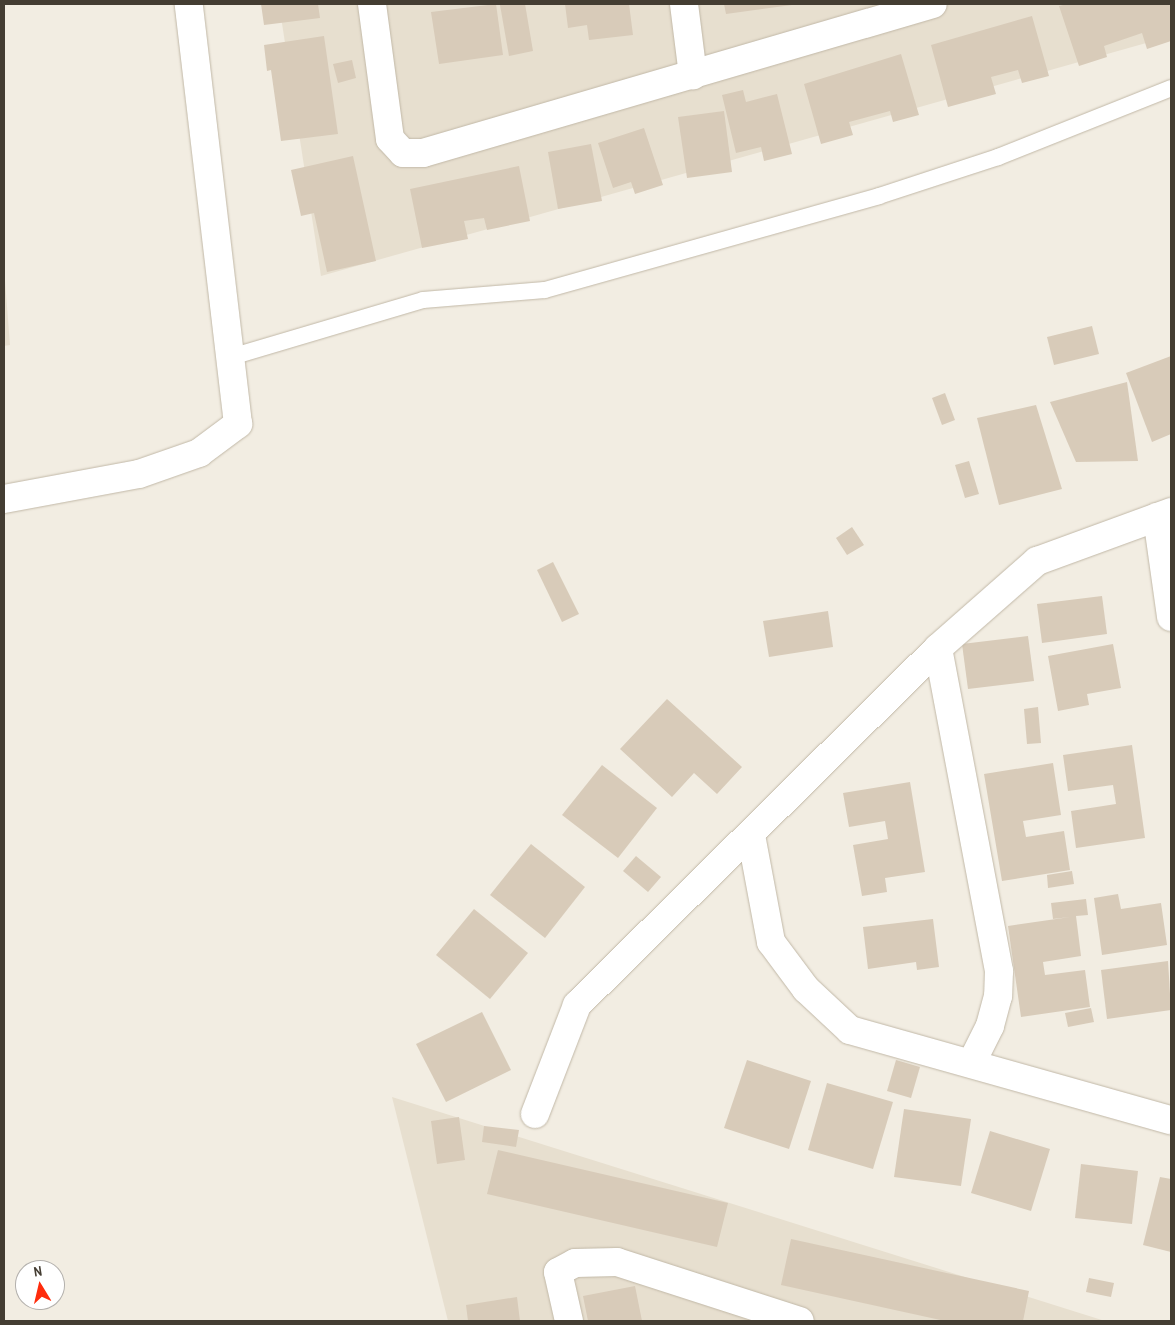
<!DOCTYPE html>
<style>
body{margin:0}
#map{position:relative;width:1175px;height:1325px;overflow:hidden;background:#f2ede2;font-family:"Archivo Narrow",sans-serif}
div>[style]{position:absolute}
.residential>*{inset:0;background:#e7dfcf}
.building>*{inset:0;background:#d8cbb9}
.roads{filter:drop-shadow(0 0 1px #c1b8a7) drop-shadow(0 0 1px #c1b8a7)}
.service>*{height:16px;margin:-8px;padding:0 8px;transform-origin:8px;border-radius:8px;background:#fff}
.minor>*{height:28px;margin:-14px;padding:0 14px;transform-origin:14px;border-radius:14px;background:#fff}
.tertiary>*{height:28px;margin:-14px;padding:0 14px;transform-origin:14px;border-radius:14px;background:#fff}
span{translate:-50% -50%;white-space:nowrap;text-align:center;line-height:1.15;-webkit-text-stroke:4.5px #fff;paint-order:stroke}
.frame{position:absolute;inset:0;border:5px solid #443d32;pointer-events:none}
.north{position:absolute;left:15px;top:1260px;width:50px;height:50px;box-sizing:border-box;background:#fff;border:1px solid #b4b1ad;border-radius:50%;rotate:351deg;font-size:14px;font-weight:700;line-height:20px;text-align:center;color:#443d32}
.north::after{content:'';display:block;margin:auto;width:18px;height:22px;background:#ff2c0c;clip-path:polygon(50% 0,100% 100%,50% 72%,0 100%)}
</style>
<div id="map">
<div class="residential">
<div style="clip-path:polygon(279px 4px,1171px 4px,1171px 36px,321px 276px)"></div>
<div style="clip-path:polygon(4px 268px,10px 345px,4px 346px)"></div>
<div style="clip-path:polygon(392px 1097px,1105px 1321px,448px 1321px)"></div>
</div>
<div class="building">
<div style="clip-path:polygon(261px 4px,318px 4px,320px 18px,264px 25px)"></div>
<div style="clip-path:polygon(496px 4px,503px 55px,439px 64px,431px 12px)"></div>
<div style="clip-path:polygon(525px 4px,533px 51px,509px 56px,500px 5px)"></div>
<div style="clip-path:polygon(565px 4px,629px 4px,633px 35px,589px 40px,587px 25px,568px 28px)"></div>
<div style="clip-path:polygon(724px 4px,792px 4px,792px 5px,726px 14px)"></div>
<div style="clip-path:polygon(1067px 4px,1170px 4px,1171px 41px,1147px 49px,1142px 33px,1104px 46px,1107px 57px,1079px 66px,1059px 6px)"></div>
<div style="clip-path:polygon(1032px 16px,1049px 76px,1022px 83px,1018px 70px,991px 77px,996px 94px,948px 107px,931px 45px)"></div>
<div style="clip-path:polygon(324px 36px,338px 134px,281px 141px,271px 70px,267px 71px,264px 45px)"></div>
<div style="clip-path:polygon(901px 54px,919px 115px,893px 122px,890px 111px,849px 122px,853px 135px,821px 144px,804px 84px)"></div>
<div style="clip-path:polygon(352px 60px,356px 78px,338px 83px,333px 64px)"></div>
<div style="clip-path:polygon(743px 90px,746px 102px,777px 94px,792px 154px,764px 161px,761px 147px,736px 153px,722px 95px)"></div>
<div style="clip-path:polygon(724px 111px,732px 172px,687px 178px,678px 117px)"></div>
<div style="clip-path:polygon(644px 128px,663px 185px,635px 194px,631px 182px,613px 188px,598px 143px)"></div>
<div style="clip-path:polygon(591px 144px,602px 201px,558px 209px,548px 152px)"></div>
<div style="clip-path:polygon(353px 156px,376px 261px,327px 272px,314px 213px,301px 216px,291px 170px)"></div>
<div style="clip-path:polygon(519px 166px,530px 221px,487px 230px,484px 218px,464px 221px,468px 239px,422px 248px,410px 189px)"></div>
<div style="clip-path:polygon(1092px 326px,1099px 354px,1054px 365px,1047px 337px)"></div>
<div style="clip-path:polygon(1171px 356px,1171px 434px,1152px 442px,1126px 373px)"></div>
<div style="clip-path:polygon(1127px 382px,1138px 461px,1076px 462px,1050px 402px)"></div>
<div style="clip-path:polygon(945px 393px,955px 420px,942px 425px,932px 398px)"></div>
<div style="clip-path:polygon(1036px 405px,1062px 489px,999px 505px,977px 418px)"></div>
<div style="clip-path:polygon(969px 461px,979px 494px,965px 498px,955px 465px)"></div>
<div style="clip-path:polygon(852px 527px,864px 545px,847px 555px,836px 538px)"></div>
<div style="clip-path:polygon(553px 562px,579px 614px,562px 622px,537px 570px)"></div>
<div style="clip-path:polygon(1102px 596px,1107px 634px,1042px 643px,1037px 604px)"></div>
<div style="clip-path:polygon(828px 611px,833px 647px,769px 657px,763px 621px)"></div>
<div style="clip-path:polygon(1028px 636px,1034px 681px,968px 689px,962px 644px)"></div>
<div style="clip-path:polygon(1113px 644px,1121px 688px,1087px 694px,1089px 705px,1058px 711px,1048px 656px)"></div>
<div style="clip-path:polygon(667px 699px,742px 767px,717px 794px,694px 773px,672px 797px,620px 749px)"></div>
<div style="clip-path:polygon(1038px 707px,1041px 743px,1027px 744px,1024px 709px)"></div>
<div style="clip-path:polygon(1132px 745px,1145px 838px,1076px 848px,1071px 811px,1116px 804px,1113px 785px,1068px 791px,1063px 755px)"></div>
<div style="clip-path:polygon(1053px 763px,1061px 815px,1023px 821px,1026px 837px,1064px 831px,1070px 870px,1002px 881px,984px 774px)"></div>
<div style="clip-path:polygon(602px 765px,657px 808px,618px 858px,562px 815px)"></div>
<div style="clip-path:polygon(910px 782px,925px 872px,885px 878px,887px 892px,862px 896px,853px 845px,888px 839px,885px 821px,849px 827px,843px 793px)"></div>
<div style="clip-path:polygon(531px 844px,585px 887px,545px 938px,490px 895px)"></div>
<div style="clip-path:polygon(636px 856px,661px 877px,648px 892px,623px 871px)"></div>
<div style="clip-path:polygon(1072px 871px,1074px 884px,1048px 888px,1047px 875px)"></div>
<div style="clip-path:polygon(1118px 894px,1121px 909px,1161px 903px,1167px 945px,1102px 955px,1094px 898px)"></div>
<div style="clip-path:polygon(1086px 899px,1088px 915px,1076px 916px,1081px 956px,1043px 962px,1045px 975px,1085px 970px,1090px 1007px,1021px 1017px,1008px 926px,1070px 917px,1053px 919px,1051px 903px)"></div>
<div style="clip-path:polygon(474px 909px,528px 953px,490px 999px,436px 955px)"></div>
<div style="clip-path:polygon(933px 919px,939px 967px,917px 970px,916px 962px,868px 969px,863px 927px)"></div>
<div style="clip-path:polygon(1168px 961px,1171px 1010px,1107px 1019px,1101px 970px)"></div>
<div style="clip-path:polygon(1091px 1008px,1094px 1022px,1068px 1027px,1065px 1013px)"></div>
<div style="clip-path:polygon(482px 1012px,511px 1070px,446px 1102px,416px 1044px)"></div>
<div style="clip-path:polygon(747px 1060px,811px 1081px,789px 1149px,724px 1128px)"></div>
<div style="clip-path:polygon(896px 1060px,920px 1067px,911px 1098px,887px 1091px)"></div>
<div style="clip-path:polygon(827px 1083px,893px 1102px,873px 1169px,808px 1150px)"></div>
<div style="clip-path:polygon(904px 1109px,971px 1119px,961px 1186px,894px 1177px)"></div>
<div style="clip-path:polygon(459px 1117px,465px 1160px,437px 1164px,431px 1121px)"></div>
<div style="clip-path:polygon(484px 1126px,519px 1130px,516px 1147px,482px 1142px)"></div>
<div style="clip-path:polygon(990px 1131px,1050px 1149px,1031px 1211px,971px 1193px)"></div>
<div style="clip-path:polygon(498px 1150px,728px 1203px,717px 1247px,487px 1194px)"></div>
<div style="clip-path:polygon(1081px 1164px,1138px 1171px,1132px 1224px,1075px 1218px)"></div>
<div style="clip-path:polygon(1160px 1177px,1171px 1179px,1171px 1252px,1143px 1245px)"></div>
<div style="clip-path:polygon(791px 1239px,1029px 1291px,1023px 1321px,945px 1321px,781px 1285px)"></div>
<div style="clip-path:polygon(1089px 1278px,1114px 1283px,1111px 1297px,1086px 1292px)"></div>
<div style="clip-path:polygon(635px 1286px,642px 1321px,588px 1321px,583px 1296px)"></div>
<div style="clip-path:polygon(517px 1297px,520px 1321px,468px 1321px,466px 1305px)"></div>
</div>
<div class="roads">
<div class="service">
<div style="left:231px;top:357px;width:200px;rotate:-16.5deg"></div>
<div style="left:423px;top:300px;width:122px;rotate:-4.7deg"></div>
<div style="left:545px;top:290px;width:347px;rotate:-15.7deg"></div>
<div style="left:879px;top:196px;width:125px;rotate:-18.1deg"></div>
<div style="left:998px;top:157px;width:186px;rotate:-21.7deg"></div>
</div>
<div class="minor">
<div style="left:372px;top:4px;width:136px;rotate:82.4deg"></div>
<div style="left:390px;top:139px;width:19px;rotate:47deg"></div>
<div style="left:403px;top:153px;width:20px"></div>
<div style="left:423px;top:153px;width:531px;rotate:-16.29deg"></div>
<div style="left:684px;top:4px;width:72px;rotate:82.8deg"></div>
<div style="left:1157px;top:517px;width:101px;rotate:82deg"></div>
<div style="left:938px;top:648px;width:329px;rotate:79.3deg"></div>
<div style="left:999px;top:971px;width:25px;rotate:92deg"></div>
<div style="left:998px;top:996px;width:31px;rotate:105deg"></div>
<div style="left:990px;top:1026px;width:42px;rotate:116.6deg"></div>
<div style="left:751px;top:835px;width:109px;rotate:79.4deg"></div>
<div style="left:771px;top:942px;width:59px;rotate:53.3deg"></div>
<div style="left:806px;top:989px;width:60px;rotate:43deg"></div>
<div style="left:850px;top:1030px;width:333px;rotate:15.7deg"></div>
<div style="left:535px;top:1114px;width:117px;rotate:-68.9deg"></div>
<div style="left:577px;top:1005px;width:508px;rotate:-44.68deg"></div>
<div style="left:938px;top:648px;width:132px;rotate:-41.3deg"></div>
<div style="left:1037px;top:561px;width:143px;rotate:-20.1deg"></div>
<div style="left:569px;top:1321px;width:50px;rotate:-102.7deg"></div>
<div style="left:558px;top:1272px;width:19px;rotate:-28deg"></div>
<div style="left:575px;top:1263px;width:42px;rotate:-1.4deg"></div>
<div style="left:617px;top:1262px;width:192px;rotate:17.9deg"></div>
</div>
<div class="tertiary">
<div style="left:4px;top:499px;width:137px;rotate:-10.5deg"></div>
<div style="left:139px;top:474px;width:64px;rotate:-19.3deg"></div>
<div style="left:199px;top:453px;width:49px;rotate:-36.6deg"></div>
<div style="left:238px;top:424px;width:423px;rotate:-96.7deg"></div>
</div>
</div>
<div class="frame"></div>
<div class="north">N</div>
</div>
